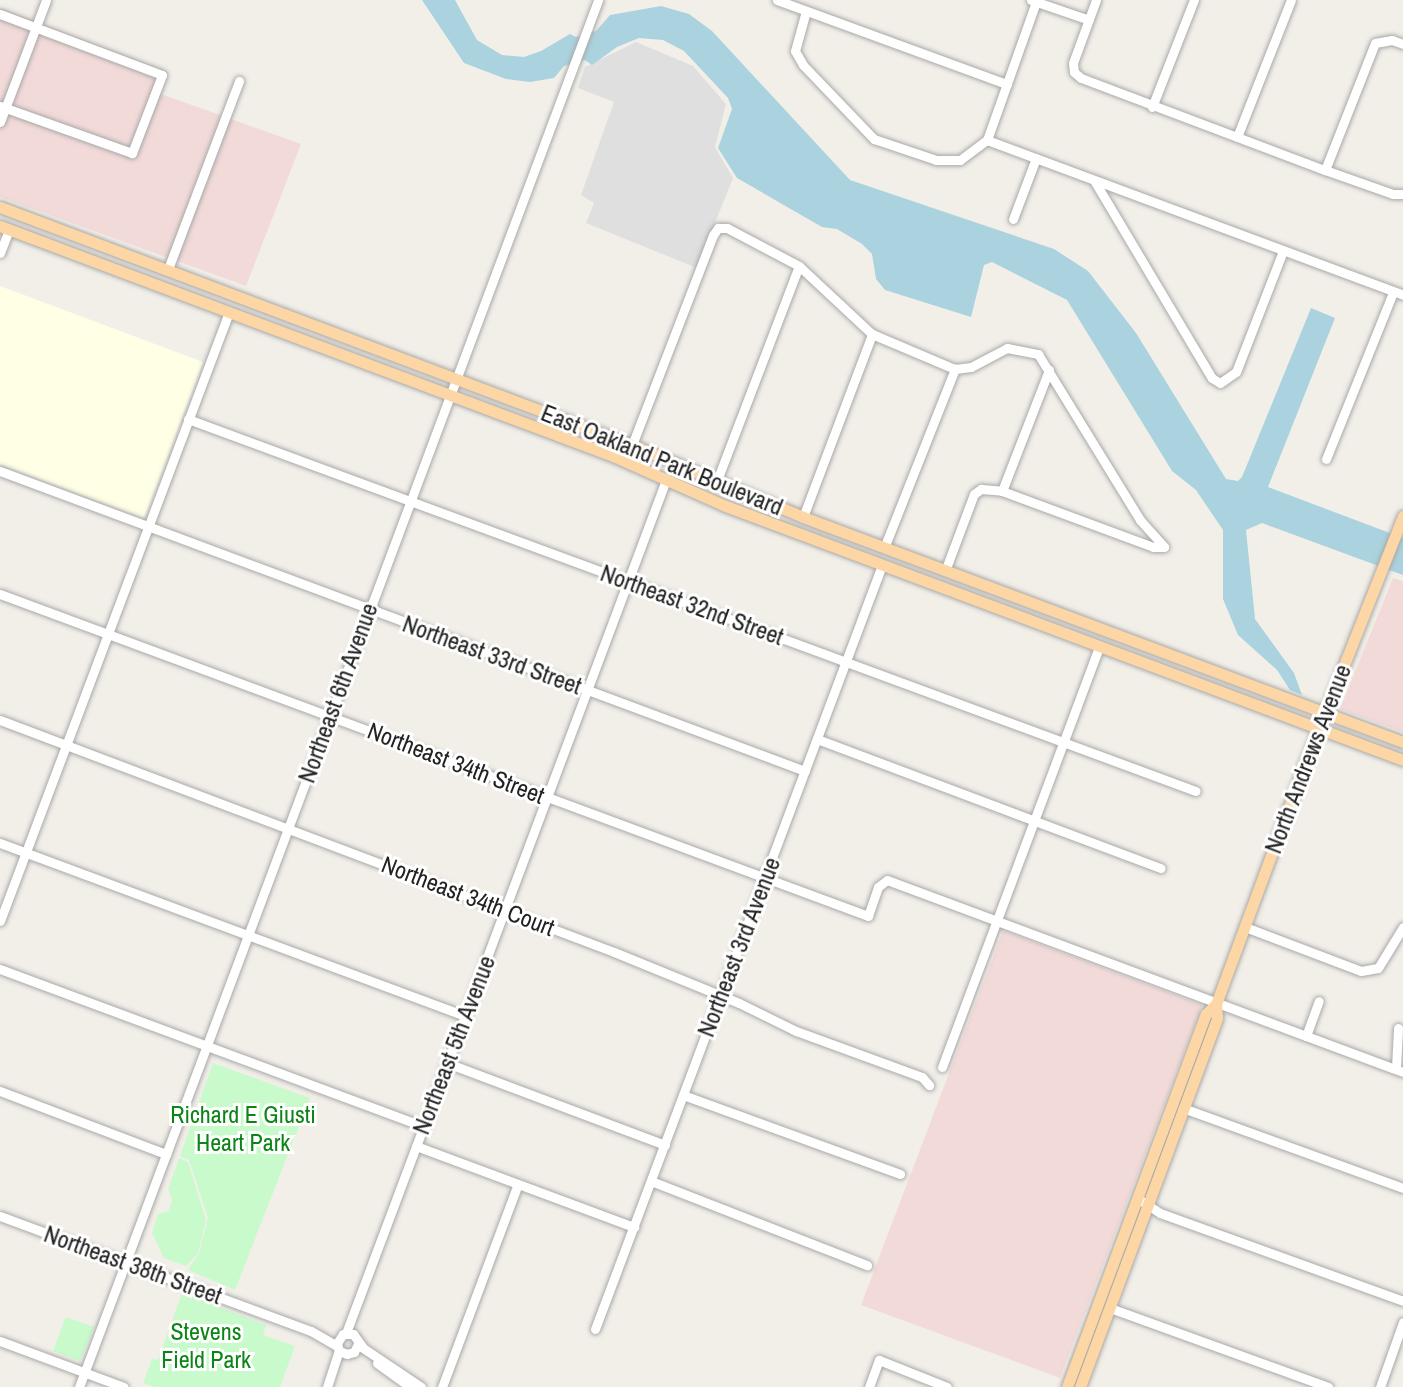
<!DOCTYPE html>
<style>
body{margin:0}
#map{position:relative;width:1403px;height:1387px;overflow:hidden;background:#f2efe9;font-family:"Archivo Narrow",sans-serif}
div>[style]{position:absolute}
.residential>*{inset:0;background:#e0dfdf}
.commercial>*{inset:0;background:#f2dad9}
.education>*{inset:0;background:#ffffe5}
.park>*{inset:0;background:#c8facc}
.water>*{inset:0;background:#aad3df}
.roads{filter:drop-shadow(0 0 2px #a9a9a9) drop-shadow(0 0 2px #a9a9a9)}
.minor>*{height:9px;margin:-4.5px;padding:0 4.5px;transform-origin:4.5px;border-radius:4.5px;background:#fff}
.major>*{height:11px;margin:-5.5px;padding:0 5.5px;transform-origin:5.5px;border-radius:5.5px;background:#fcd6a4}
span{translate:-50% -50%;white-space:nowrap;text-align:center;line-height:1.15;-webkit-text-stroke:6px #fff;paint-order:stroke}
.street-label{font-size:24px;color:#222}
.park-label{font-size:24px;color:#0c8416}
</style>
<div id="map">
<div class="residential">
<div style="clip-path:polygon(636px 42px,693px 66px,726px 104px,715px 147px,733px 178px,697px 268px,586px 223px,594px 203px,581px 195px,614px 102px,578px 88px,585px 67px)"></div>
</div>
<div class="commercial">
<div style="clip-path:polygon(0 8px,168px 72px,161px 94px,301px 144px,246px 286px,0 197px)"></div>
<div style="clip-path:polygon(1393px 578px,1403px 581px,1403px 732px,1340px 709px)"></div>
<div style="clip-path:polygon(1003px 931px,1202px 1005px,1060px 1378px,861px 1305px)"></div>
</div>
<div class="education">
<div style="clip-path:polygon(0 286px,203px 362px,144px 518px,0 464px)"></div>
</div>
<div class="park">
<div style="clip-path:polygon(213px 1063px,310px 1098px,235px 1290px,188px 1270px,199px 1253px,208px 1218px,189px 1160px,180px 1156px)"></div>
<div style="clip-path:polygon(179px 1158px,188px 1162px,206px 1220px,198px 1253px,186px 1266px,164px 1258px,152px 1233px,158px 1214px,169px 1211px,172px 1199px,168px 1189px)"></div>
<div style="clip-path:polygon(182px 1293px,266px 1325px,263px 1335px,295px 1346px,280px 1387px,155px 1387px,143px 1383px,152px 1359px,158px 1360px)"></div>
<div style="clip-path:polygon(66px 1317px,94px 1327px,80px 1361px,53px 1351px)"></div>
</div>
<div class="water">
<div style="clip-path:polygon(422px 0,455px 0,477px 40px,502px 55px,524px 57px,541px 51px,570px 34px,576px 37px,596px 31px,610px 15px,661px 6px,689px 14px,712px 31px,850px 180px,1054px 249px,1088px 271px,1136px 333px,1226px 479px,1238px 481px,1242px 477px,1311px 308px,1335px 318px,1268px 487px,1403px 538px,1403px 575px,1262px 523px,1246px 530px,1255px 619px,1294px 673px,1302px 695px,1290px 690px,1277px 670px,1238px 635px,1223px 599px,1223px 530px,1196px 490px,1172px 471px,1067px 300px,992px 262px,984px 265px,971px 317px,885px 290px,876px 279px,872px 254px,862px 244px,837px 229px,822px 227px,737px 178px,718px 148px,732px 109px,728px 98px,684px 51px,663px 40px,639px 38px,617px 47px,592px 65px,585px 60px,564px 66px,554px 78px,530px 82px,506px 79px,464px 63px)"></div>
</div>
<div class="roads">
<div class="minor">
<div style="left:777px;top:0;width:245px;rotate:20.1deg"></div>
<div style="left:1031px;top:0;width:61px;rotate:19deg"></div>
<div style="left:1096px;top:0;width:67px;rotate:110.1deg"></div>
<div style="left:1073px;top:63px;width:9px;rotate:84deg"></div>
<div style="left:1074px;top:72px;width:9px;rotate:41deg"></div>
<div style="left:1081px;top:78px;width:261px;rotate:20.7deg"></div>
<div style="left:1325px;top:170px;width:72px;rotate:19.4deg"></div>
<div style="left:1393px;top:194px;width:10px"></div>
<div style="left:806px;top:11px;width:41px;rotate:105.4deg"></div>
<div style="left:795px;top:51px;width:16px;rotate:60deg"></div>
<div style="left:803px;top:65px;width:103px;rotate:46.2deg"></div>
<div style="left:874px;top:139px;width:65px;rotate:18.7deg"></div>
<div style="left:936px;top:160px;width:24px"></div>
<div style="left:960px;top:160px;width:34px;rotate:-37deg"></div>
<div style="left:987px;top:140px;width:146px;rotate:-70.5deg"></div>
<div style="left:0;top:14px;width:173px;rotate:20.6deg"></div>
<div style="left:162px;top:75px;width:84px;rotate:111deg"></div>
<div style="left:132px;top:153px;width:140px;rotate:-160.4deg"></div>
<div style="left:1152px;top:107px;width:115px;rotate:-68.6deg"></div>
<div style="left:0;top:122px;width:130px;rotate:-69.3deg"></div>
<div style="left:1237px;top:137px;width:147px;rotate:-68.5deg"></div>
<div style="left:987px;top:140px;width:444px;rotate:20.4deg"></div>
<div style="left:1325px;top:170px;width:136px;rotate:-68.5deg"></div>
<div style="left:1375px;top:43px;width:17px;rotate:-10deg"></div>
<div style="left:1392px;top:40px;width:12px;rotate:20deg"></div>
<div style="left:1095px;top:182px;width:228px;rotate:59.2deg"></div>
<div style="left:1212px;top:378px;width:9px;rotate:32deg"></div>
<div style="left:1220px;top:383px;width:19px;rotate:-35deg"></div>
<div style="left:1236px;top:372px;width:130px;rotate:-68.8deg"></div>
<div style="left:1013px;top:219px;width:65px;rotate:-69.3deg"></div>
<div style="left:0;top:253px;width:25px;rotate:-69deg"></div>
<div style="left:168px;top:269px;width:201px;rotate:-69.3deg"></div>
<div style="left:188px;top:419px;width:1074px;rotate:20.26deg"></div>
<div style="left:632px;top:445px;width:225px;rotate:-68.9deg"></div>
<div style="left:713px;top:235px;width:9px;rotate:-54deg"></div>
<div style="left:718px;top:228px;width:9px"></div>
<div style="left:727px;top:228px;width:81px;rotate:27.8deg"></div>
<div style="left:799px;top:266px;width:100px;rotate:43deg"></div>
<div style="left:872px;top:334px;width:90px;rotate:22.9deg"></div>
<div style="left:955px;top:369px;width:16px;rotate:-7deg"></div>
<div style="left:971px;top:367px;width:41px;rotate:-27.8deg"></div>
<div style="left:1007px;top:348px;width:32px;rotate:11deg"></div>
<div style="left:1038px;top:354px;width:195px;rotate:58.4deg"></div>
<div style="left:1140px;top:520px;width:36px;rotate:48deg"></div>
<div style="left:1326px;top:459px;width:180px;rotate:-68.1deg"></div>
<div style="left:0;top:471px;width:859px;rotate:20.44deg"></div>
<div style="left:716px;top:483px;width:232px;rotate:-69.1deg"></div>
<div style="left:1002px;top:491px;width:130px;rotate:-68.8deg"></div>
<div style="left:803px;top:517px;width:196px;rotate:-69.3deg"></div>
<div style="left:884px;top:548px;width:193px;rotate:-68.4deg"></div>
<div style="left:945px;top:571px;width:82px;rotate:-69.4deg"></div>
<div style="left:974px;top:494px;width:9px;rotate:-36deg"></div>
<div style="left:981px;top:489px;width:21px;rotate:5deg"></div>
<div style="left:1002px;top:491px;width:161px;rotate:20.3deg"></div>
<div style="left:1153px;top:547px;width:11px"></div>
<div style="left:0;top:594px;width:926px;rotate:20.35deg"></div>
<div style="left:868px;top:916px;width:31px;rotate:-71deg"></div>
<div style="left:878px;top:887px;width:11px;rotate:-38deg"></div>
<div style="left:887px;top:880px;width:551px;rotate:20.41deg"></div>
<div style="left:0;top:720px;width:656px;rotate:20.7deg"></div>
<div style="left:614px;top:952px;width:135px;rotate:22.2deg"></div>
<div style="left:739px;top:1003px;width:64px;rotate:26.2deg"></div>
<div style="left:796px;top:1031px;width:134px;rotate:20.1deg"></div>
<div style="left:922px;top:1077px;width:11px;rotate:49deg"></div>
<div style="left:817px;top:739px;width:367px;rotate:20.6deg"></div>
<div style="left:0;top:843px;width:495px;rotate:20.4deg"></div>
<div style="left:0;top:921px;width:651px;rotate:-69.39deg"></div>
<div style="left:1245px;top:927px;width:124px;rotate:20.8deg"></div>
<div style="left:1361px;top:971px;width:17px;rotate:-10deg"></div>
<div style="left:1378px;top:968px;width:48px;rotate:-58.6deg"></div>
<div style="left:0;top:969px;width:452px;rotate:20.4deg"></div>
<div style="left:1306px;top:1036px;width:37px;rotate:-70deg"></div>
<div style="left:447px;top:1063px;width:233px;rotate:20.6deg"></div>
<div style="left:942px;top:1067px;width:448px;rotate:-69.5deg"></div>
<div style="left:1396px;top:1068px;width:40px;rotate:-87.1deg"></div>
<div style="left:0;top:1091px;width:178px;rotate:20.8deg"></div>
<div style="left:683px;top:1095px;width:231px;rotate:20deg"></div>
<div style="left:1183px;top:1108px;width:234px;rotate:20deg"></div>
<div style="left:416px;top:1146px;width:233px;rotate:20.4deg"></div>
<div style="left:651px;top:1181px;width:232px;rotate:21.3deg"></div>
<div style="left:1137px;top:1198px;width:27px;rotate:33deg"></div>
<div style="left:1160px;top:1213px;width:258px;rotate:19.9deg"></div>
<div style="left:0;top:1216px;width:332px;rotate:20.3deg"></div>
<div style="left:311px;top:1331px;width:30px;rotate:30deg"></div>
<div style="left:1110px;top:1308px;width:232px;rotate:19.9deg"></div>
<div style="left:595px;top:1329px;width:816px;rotate:-69.41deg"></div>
<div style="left:346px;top:1333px;width:911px;rotate:-69.44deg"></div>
<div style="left:0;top:1341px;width:132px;rotate:20.4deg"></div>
<div style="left:358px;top:1344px;width:9px;rotate:117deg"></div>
<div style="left:354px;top:1352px;width:7px;rotate:164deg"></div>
<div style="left:347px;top:1354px;width:9px;rotate:-159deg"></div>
<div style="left:339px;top:1351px;width:8px;rotate:-104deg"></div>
<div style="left:337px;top:1343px;width:11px;rotate:-56deg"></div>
<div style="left:343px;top:1334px;width:10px"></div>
<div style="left:353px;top:1334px;width:17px;rotate:54deg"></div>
<div style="left:363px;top:1348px;width:70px;rotate:33.9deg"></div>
<div style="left:377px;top:1363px;width:41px;rotate:36deg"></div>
<div style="left:79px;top:1387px;width:1481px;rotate:-69.48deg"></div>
<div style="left:327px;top:1387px;width:38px;rotate:-72deg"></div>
<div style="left:442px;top:1387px;width:215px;rotate:-69.5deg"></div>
<div style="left:869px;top:1387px;width:29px;rotate:-70deg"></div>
<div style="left:879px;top:1360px;width:73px;rotate:21.7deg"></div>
<div style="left:1380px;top:1387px;width:69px;rotate:-70.5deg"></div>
</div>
<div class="major">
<div style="left:0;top:207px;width:675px;rotate:20.64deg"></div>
<div style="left:632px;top:445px;width:186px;rotate:22.8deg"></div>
<div style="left:803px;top:517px;width:641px;rotate:20.56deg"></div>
<div style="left:0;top:226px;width:655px;rotate:20.57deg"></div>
<div style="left:613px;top:456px;width:120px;rotate:24deg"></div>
<div style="left:723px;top:505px;width:726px;rotate:20.56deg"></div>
<div style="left:1067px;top:1387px;width:398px;rotate:-69.6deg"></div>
<div style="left:1206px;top:1014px;width:14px;rotate:-45deg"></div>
<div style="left:1080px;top:1387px;width:394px;rotate:-69.6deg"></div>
<div style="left:1217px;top:1018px;width:14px;rotate:-94deg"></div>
<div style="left:1216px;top:1004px;width:254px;rotate:-69.7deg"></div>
<div style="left:1304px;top:766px;width:269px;rotate:-68.4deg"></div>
</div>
</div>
<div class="street-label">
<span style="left:662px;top:460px;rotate:22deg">East Oakland Park Boulevard</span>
<span style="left:692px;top:605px;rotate:20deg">Northeast 32nd Street</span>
<span style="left:492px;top:655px;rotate:20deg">Northeast 33rd Street</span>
<span style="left:338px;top:693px;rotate:-70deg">Northeast 6th Avenue</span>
<span style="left:1308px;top:759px;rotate:-69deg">North Andrews Avenue</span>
<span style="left:456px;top:763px;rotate:21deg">Northeast 34th Street</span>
<span style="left:468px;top:896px;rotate:21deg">Northeast 34th Court</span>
<span style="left:739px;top:947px;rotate:-69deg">Northeast 3rd Avenue</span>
<span style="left:454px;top:1045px;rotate:-69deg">Northeast 5th Avenue</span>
<span style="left:133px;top:1265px;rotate:20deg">Northeast 38th Street</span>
</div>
<div class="park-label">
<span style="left:243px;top:1129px">Richard E Giusti<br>Heart Park</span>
<span style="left:206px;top:1346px">Stevens<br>Field Park</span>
</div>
</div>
